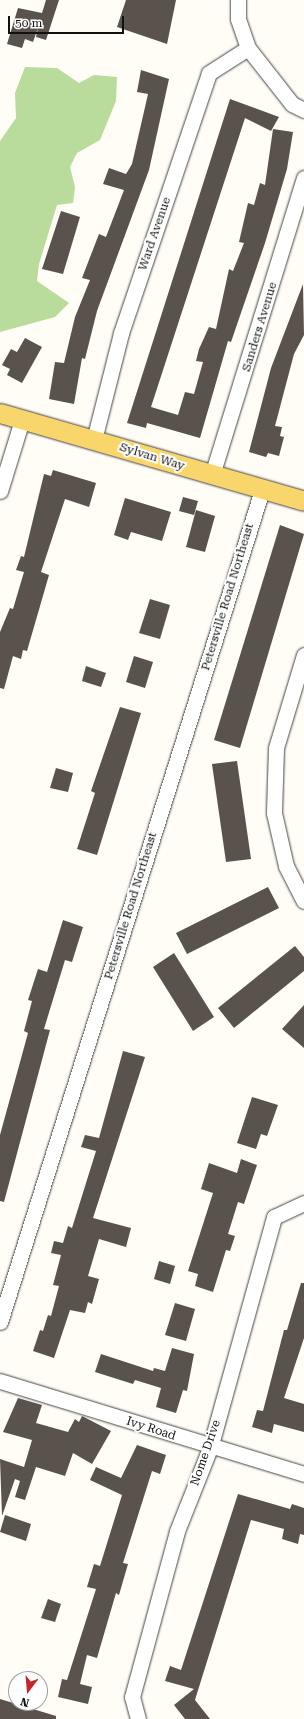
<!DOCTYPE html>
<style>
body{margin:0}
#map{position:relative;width:304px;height:1719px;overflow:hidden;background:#fffdf5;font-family:"Roboto Serif",serif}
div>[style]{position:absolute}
.forest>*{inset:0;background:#b9dc9c}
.building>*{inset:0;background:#5a524d}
.roads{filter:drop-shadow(0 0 1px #444) drop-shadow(0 0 1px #444)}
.minor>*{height:15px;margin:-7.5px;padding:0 7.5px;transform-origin:7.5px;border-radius:7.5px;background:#fff}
.major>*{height:19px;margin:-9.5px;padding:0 9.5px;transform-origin:9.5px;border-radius:9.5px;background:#f9d66b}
span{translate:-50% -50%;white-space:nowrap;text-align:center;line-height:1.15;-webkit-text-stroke:4px #fff;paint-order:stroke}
.street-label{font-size:12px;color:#111}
.north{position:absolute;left:8px;top:1671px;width:40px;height:40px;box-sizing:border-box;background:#fff;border:1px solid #a0a0a0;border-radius:50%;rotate:196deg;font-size:11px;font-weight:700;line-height:16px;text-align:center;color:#111}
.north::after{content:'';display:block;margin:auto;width:14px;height:18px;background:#c4262e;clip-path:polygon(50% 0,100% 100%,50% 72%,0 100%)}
.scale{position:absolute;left:8px;top:16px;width:116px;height:18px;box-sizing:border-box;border:2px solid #111;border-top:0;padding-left:5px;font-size:12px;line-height:14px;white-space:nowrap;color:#111;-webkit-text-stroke:3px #fff;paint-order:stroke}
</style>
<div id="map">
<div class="forest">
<div style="clip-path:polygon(25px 67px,57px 68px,79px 83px,94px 75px,117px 77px,116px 101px,100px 140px,77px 153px,70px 167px,75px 187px,73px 203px,57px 205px,39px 264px,37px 281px,69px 303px,55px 317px,0 332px,0 141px,16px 118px,15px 93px)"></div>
</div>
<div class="building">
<div style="clip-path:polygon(46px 0,59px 0,46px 40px,36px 37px,38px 28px,33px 42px,25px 39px,22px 48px,7px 44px,18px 8px,42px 13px)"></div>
<div style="clip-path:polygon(126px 0,176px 0,167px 44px,117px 27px)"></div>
<div style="clip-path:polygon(141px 70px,169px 79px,149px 170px,97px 311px,85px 359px,82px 358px,74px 404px,49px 399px,55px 362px,64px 363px,75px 317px,90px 280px,82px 278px,99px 234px,106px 237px,124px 190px,103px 184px,109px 168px,126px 174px,132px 164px,148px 94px,137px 92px)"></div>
<div style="clip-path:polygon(230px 99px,279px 117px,271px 131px,245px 118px,151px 407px,178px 415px,185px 392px,194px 394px,203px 362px,196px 361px,199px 349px,209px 327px,216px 329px,229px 269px,233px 271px,244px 243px,239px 242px,248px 203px,254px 205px,260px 183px,265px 185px,273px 129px,293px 132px,287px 169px,265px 243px,231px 342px,228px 341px,200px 438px,147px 423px,146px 428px,127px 423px)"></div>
<div style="clip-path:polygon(61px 211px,80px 217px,63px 274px,42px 269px)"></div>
<div style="clip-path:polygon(303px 284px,304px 335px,294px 354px,275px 426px,282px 427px,280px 436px,284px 437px,279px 456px,268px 453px,266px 457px,249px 452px,271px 368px)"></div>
<div style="clip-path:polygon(25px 338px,42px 347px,22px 383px,7px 375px,10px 369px,2px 365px,11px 349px,17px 352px)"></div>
<div style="clip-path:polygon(53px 470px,96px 483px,89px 507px,65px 499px,41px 572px,49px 575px,27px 651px,23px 650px,21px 659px,13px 656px,4px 689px,0 688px,0 632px,10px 608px,13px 609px,24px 572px,16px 570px,21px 556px,24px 557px,44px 474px,51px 476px)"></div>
<div style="clip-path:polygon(183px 497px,198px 501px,194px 515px,179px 511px)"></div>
<div style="clip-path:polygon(125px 498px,171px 512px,162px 541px,131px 532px,128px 540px,114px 535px)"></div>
<div style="clip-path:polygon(196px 510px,215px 516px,205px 552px,186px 547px)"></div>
<div style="clip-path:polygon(280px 525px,304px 534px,240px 748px,214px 740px)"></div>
<div style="clip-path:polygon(150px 599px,170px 605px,160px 639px,139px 633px)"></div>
<div style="clip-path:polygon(134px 656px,153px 662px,145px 688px,126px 682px)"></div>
<div style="clip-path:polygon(86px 666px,106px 673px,101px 687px,82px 681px)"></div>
<div style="clip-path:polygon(120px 707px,141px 713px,97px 855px,77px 849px,95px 793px,91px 791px)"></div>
<div style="clip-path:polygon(237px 761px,251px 859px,226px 862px,212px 764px)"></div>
<div style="clip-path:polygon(56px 768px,73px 773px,68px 792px,50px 788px)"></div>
<div style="clip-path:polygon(268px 887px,279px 908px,187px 954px,176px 933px)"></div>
<div style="clip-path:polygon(63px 920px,83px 927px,72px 962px,65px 960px,44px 1029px,50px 1030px,4px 1202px,0 1201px,0 1135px,28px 1033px,24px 1031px,32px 1001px,28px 1000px,38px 969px,47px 972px)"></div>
<div style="clip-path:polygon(295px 946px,304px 957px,304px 971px,234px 1028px,218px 1008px)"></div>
<div style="clip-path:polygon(174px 953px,214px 1017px,193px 1031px,153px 967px)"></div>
<div style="clip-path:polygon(304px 1005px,304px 1048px,282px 1029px)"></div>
<div style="clip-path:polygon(123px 1051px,145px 1057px,93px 1218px,131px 1228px,126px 1247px,99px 1239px,88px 1276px,99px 1279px,92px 1304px,88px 1302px,85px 1313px,70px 1310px,54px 1358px,33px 1351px,40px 1330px,43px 1331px,48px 1315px,51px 1316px,59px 1286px,53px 1285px,61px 1255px,51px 1253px,54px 1241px,63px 1243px,68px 1226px,72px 1228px,96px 1151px,81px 1147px,85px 1135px,99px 1138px)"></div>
<div style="clip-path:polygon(252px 1097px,278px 1105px,267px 1136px,261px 1134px,256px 1149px,237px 1143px)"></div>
<div style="clip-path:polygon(241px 1159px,257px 1165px,244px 1204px,238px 1202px,228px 1234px,235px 1236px,230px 1251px,226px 1250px,213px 1292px,195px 1286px,198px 1274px,188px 1271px,213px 1193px,201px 1189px,209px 1163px,237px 1173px)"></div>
<div style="clip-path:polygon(159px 1261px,175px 1266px,170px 1284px,154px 1279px)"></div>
<div style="clip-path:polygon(301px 1283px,304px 1283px,304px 1338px,284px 1398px,304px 1404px,304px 1432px,274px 1424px,272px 1433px,252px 1427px,257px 1410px,263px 1411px,284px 1330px,287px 1330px)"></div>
<div style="clip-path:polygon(175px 1303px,195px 1309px,186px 1341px,165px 1335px)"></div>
<div style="clip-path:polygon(172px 1348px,194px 1354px,187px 1391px,183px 1390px,176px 1413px,156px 1407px,161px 1388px,135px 1380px,133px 1384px,95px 1372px,101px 1354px,153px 1371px,154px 1368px,165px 1371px)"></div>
<div style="clip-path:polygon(18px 1398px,42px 1405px,36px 1423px,68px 1432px,75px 1419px,79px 1422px,82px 1416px,111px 1431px,92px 1464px,73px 1453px,65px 1476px,36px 1467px,25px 1500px,15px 1497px,20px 1481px,15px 1479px,2px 1516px,0 1459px,24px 1467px,32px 1440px,3px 1432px)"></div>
<div style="clip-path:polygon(137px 1445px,166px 1455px,160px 1474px,152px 1471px,123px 1563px,128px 1564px,119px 1595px,116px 1593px,97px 1658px,87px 1655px,80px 1684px,92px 1687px,88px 1704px,58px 1697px,62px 1679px,67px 1680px,96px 1589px,87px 1587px,94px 1564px,100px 1566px,122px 1495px,90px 1480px,96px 1467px,121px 1478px)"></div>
<div style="clip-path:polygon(238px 1494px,290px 1509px,292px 1504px,304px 1508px,304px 1535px,300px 1534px,298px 1544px,282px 1539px,284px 1529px,251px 1520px,195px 1700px,210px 1719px,185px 1719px,174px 1705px,194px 1689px,165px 1681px,170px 1666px,181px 1670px)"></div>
<div style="clip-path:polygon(5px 1515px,31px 1524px,26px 1541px,0 1532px)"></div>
<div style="clip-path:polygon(48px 1599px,61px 1604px,55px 1622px,41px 1618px)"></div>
<div style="clip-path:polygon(0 1699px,56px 1716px,56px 1719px,0 1719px)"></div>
</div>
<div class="roads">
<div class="minor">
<div style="left:238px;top:0;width:19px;rotate:90deg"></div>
<div style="left:238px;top:19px;width:31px;rotate:71deg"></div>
<div style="left:248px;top:48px;width:71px;rotate:51.8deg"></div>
<div style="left:292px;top:104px;width:13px;rotate:27deg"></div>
<div style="left:94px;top:440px;width:110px;rotate:-75.8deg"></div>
<div style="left:121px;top:333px;width:274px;rotate:-71.3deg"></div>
<div style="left:209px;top:73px;width:46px;rotate:-32.7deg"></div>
<div style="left:212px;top:475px;width:311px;rotate:-72.8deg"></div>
<div style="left:0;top:491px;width:74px;rotate:-72.8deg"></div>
<div style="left:304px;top:655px;width:97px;rotate:106.8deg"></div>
<div style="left:276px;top:748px;width:65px;rotate:91.8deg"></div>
<div style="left:274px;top:813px;width:54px;rotate:77.2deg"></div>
<div style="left:286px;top:866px;width:39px;rotate:63deg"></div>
<div style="left:0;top:1322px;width:872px;rotate:-72.52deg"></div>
<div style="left:0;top:1381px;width:318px;rotate:17deg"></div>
<div style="left:138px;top:1719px;width:23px;rotate:-105deg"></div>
<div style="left:132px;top:1697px;width:172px;rotate:-74.8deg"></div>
<div style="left:177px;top:1531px;width:89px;rotate:-68.3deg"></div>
<div style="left:210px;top:1448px;width:240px;rotate:-74.5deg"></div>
<div style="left:274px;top:1217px;width:33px;rotate:-25deg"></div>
</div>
<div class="major">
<div style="left:0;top:413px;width:316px;rotate:16.1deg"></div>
</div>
</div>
<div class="street-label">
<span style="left:155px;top:234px;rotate:-71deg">Ward Avenue</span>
<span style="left:260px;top:327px;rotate:-73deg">Sanders Avenue</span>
<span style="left:152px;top:457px;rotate:17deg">Sylvan Way</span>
<span style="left:228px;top:597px;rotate:-73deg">Petersville Road Northeast</span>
<span style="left:131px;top:906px;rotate:-73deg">Petersville Road Northeast</span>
<span style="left:151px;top:1429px;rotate:18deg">Ivy Road</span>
<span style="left:206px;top:1453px;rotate:-71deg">Nome Drive</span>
</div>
<div class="north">N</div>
<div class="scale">50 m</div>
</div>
